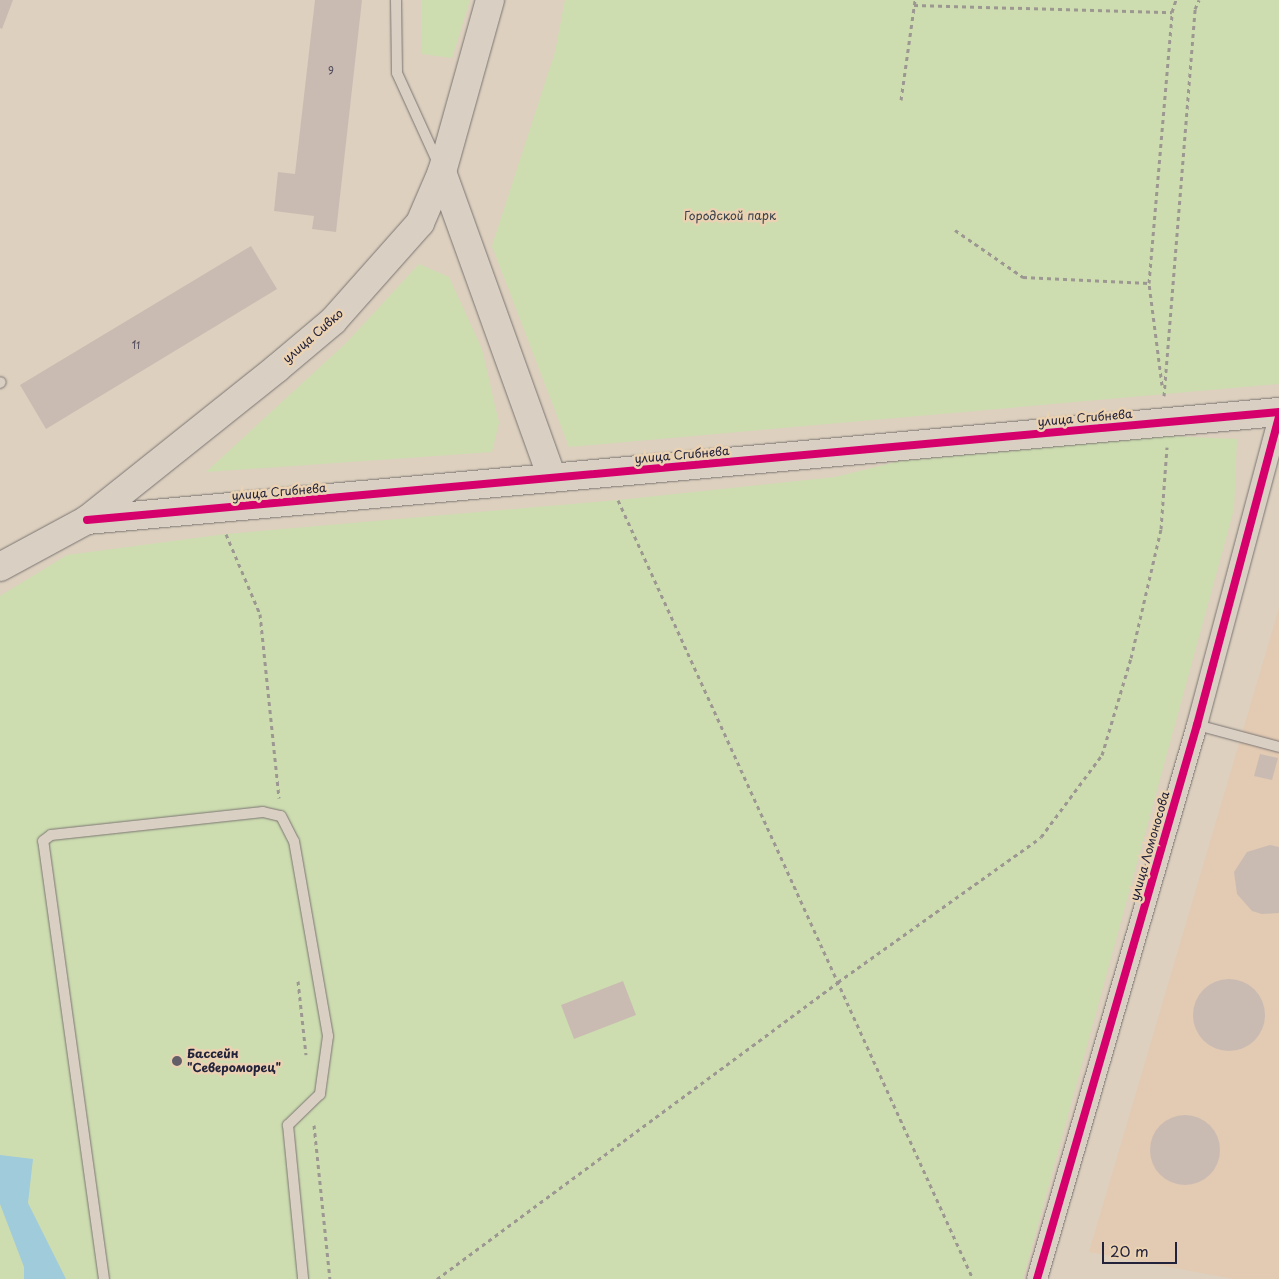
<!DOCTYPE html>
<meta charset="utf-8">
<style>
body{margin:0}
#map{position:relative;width:1279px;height:1279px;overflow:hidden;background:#ddd0bf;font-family:"Playpen Sans",sans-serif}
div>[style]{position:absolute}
.built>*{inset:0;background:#e2cab3}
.green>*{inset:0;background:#cdddb0}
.water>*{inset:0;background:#a0cbdb}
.building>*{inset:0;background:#cabbb2}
.round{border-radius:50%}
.path>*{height:3px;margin-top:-1.5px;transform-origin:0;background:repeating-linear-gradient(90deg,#9d9792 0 4px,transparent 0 8px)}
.roads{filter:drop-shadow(0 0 1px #7b7572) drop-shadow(0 0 1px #7b7572)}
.lane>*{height:10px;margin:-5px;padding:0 5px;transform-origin:5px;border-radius:5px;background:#d9cfc3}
.street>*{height:20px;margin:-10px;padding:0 10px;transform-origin:10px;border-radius:10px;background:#d9cfc3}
.secondary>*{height:28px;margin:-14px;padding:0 14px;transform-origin:14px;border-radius:14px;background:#d9cfc3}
.cycleway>*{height:8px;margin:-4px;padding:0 4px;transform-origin:4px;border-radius:4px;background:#d6006c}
.dots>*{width:14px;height:14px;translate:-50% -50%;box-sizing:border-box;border:2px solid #ead2b2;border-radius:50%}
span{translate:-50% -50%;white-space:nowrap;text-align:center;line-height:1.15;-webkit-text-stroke:5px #ead2b2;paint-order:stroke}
.number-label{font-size:10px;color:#4e4a5a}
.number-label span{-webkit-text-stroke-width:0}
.park-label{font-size:12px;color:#3a404b}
.street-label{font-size:12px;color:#22223b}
.poi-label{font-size:12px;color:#22223b;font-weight:700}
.left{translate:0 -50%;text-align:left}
.scale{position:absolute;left:1102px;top:1242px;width:75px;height:22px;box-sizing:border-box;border:2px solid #22223b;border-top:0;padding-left:6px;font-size:15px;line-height:18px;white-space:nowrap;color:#22223b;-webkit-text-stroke:4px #ead2b2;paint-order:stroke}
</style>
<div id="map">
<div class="built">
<div style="clip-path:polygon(1279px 608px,1279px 1279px,1233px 1279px,1089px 1252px)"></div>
</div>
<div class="green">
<div style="clip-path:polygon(421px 0,470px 0,452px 58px,422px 54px)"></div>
<div style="clip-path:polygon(565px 0,1279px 0,1279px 384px,569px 447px,492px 246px,555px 52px)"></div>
<div style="clip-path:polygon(419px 264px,449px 277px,482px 349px,499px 423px,492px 452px,206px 472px,346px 343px)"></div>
<div style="clip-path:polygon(1168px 436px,1237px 439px,1234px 509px,1023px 1279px,0 1279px,0 596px,67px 555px,226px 534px,618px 500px,835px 477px,900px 461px)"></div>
</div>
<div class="water">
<div style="clip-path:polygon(0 1155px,33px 1159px,28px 1203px,66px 1279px,24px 1279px,24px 1267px,0 1204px)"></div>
</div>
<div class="building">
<div style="clip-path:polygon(0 0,13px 0,2px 29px,0 28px)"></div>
<div style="clip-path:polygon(315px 0,362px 0,336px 232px,312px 229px,314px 216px,274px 211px,278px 172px,295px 174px)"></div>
<div style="clip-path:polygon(251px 246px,277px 289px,46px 429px,20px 385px)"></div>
<div style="clip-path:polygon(1260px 754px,1278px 758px,1272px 780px,1254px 776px)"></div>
<div style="clip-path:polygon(1270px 845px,1279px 847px,1279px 913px,1262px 914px,1252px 911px,1237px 894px,1234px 872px,1247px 852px)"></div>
<div class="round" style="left:1193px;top:979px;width:72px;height:72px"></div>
<div style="clip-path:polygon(623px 981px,636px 1015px,574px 1039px,561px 1005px)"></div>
<div class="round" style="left:1150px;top:1115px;width:70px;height:70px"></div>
</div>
<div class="path">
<div style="left:914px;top:5px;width:258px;rotate:1.6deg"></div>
<div style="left:901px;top:100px;width:101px;rotate:-82deg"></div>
<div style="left:955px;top:230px;width:83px;rotate:34.7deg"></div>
<div style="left:1023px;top:277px;width:126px;rotate:2.7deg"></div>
<div style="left:1162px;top:385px;width:103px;rotate:-97.3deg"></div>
<div style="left:1149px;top:283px;width:272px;rotate:-85.1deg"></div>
<div style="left:1172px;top:12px;width:13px;rotate:-72deg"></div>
<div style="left:1164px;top:396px;width:388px;rotate:-85.4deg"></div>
<div style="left:1195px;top:9px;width:10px;rotate:-66deg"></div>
<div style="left:618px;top:500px;width:856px;rotate:65.5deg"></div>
<div style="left:226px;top:534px;width:87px;rotate:67deg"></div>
<div style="left:260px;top:614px;width:185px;rotate:84.1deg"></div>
<div style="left:298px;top:981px;width:74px;rotate:83.8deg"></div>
<div style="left:314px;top:1125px;width:155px;rotate:84.1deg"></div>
<div style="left:437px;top:1279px;width:499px;rotate:-36.5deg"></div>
<div style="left:838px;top:982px;width:249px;rotate:-35.5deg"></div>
<div style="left:1041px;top:837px;width:102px;rotate:-53.4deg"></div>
<div style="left:1102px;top:755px;width:101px;rotate:-73.4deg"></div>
<div style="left:1131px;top:658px;width:132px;rotate:-76.9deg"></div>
<div style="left:1161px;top:529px;width:82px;rotate:-85.8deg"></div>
</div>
<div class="roads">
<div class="lane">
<div style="left:396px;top:0;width:73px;rotate:89.2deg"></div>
<div style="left:397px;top:73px;width:101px;rotate:65.5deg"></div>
<div style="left:0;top:383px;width:1px;rotate:-45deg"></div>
<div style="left:1197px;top:725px;width:85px;rotate:15deg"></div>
<div style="left:104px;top:1279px;width:442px;rotate:-97.9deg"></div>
<div style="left:43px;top:841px;width:10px;rotate:-37deg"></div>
<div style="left:51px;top:835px;width:213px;rotate:-6.2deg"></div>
<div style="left:263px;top:812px;width:18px;rotate:13deg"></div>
<div style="left:281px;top:816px;width:28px;rotate:63deg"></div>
<div style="left:294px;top:841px;width:198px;rotate:80.1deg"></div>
<div style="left:328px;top:1036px;width:59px;rotate:97.9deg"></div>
<div style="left:320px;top:1094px;width:45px;rotate:135.9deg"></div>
<div style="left:288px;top:1125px;width:155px;rotate:84.4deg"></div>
</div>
<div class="street">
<div style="left:1037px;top:1279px;width:577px;rotate:-73.89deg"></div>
<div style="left:1197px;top:725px;width:319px;rotate:-75.1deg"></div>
</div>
<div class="secondary">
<div style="left:442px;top:172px;width:325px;rotate:70.2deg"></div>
<div style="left:87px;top:520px;width:1197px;rotate:-5.18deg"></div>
<div style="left:0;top:567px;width:99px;rotate:-28.4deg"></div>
<div style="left:87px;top:520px;width:242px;rotate:-38.6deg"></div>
<div style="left:276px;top:369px;width:75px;rotate:-40.1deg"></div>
<div style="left:333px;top:321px;width:131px;rotate:-48.4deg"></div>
<div style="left:420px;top:223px;width:56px;rotate:-66.7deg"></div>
<div style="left:442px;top:172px;width:179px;rotate:-74.4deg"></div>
</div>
</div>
<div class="cycleway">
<div style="left:87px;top:520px;width:1197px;rotate:-5.18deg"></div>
<div style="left:1037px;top:1279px;width:577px;rotate:-73.89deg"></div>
<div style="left:1197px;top:725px;width:319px;rotate:-75.1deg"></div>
</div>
<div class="dots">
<div style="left:177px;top:1061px;background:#635f69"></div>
</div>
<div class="number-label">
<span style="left:331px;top:71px">9</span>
<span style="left:136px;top:345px">11</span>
</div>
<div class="park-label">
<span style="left:730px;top:216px">Городской парк</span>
</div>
<div class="street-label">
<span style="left:313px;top:336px;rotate:-41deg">улица Сивко</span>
<span style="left:1085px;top:418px;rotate:-5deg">улица Сгибнева</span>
<span style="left:682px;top:455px;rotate:-5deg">улица Сгибнева</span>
<span style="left:279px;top:492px;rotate:-5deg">улица Сгибнева</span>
<span style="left:1150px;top:846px;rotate:-74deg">улица Ломоносова</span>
</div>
<div class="poi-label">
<span class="left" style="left:187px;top:1061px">Бассейн<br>"Североморец"</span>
</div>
<div class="scale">20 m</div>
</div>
